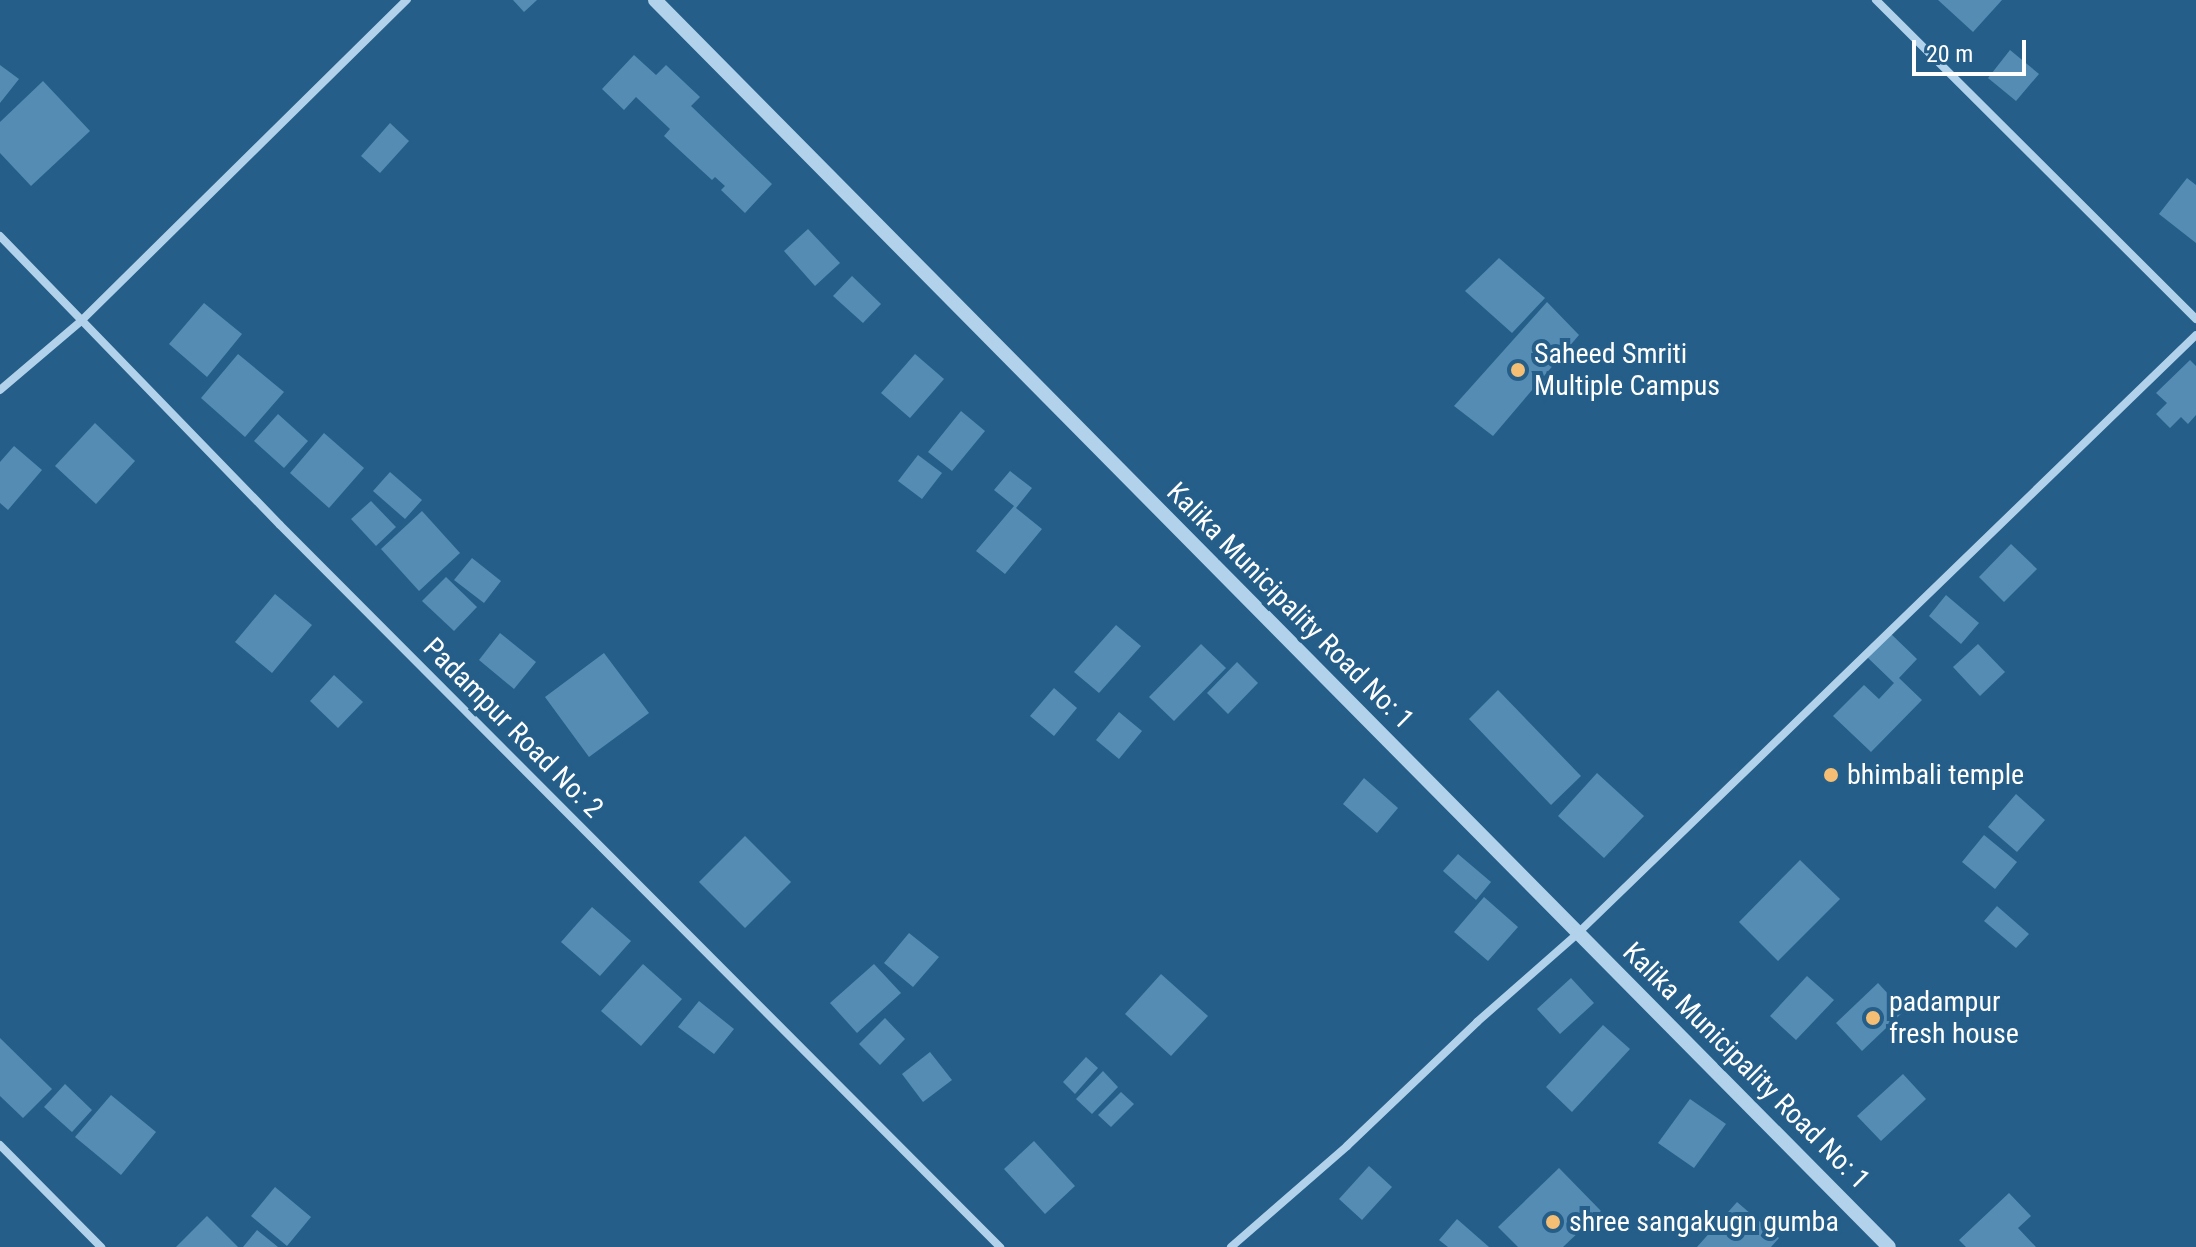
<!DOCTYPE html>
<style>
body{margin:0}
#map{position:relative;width:2196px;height:1247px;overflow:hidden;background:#245e89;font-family:"Roboto Condensed",sans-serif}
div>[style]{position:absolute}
.building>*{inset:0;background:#558cb4}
.minor>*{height:8px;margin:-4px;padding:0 4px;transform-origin:4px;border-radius:4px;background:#b1d2ea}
.tertiary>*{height:14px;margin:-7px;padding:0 7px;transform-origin:7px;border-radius:7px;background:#b1d2ea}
.dots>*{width:22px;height:22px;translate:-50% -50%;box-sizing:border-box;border:4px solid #245e89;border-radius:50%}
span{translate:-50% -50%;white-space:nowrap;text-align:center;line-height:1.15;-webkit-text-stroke:8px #245e89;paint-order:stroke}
.poi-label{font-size:28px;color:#fff}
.left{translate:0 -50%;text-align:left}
.street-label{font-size:28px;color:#fff}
.scale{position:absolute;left:1912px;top:40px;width:114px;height:36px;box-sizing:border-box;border:4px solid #fff;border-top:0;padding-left:10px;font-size:24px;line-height:28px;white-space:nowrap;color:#fff;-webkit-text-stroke:6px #245e89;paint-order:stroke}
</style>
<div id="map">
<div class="building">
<div style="clip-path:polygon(513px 0,537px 0,524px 12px)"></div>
<div style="clip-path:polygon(1938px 0,2002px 0,1973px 32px)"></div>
<div style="clip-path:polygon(2010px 50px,2039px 74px,2016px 101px,1988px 78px)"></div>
<div style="clip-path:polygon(634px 55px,656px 75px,666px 65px,700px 97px,691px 106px,772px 184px,745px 213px,721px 190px,725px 186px,715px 177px,712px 180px,664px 136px,670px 129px,636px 97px,624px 110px,602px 89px)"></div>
<div style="clip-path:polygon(0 65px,19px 79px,0 103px)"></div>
<div style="clip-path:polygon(43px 81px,90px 131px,31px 186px,0 153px,0 122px)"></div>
<div style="clip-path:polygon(390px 123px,409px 141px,380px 173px,361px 156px)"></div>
<div style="clip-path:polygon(2187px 178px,2196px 185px,2196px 243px,2159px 214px)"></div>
<div style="clip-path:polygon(808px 229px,840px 263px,815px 286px,784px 251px)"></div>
<div style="clip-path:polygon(1499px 258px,1545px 298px,1512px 333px,1465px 291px)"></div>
<div style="clip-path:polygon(852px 276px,881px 304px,863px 323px,833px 296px)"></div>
<div style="clip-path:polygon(1547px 302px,1579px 335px,1493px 436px,1454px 406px)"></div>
<div style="clip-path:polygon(204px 303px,242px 334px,207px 377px,169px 344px)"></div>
<div style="clip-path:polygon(238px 354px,284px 392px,245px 437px,201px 398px)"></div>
<div style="clip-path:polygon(915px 354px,944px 379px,910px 418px,881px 393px)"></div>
<div style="clip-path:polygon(2190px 360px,2196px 366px,2196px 415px,2188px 424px,2181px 417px,2170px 428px,2156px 414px,2167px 403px,2156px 393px)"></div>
<div style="clip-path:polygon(961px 411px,985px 431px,952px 471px,928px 452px)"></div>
<div style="clip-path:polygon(278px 414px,308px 441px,284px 468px,254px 441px)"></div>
<div style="clip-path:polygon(95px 423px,135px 461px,96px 504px,55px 466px)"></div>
<div style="clip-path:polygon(324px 433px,364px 468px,329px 508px,290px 473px)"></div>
<div style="clip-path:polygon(14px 446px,42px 470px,8px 510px,0 503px,0 462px)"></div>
<div style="clip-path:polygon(918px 455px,942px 473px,922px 499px,898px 481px)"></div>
<div style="clip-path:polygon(1010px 471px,1032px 488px,1016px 508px,1042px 529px,1005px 574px,976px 551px,1014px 506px,994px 490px)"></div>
<div style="clip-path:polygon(390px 472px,422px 500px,405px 519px,373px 491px)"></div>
<div style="clip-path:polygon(371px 501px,396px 527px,376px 546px,351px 519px)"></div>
<div style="clip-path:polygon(422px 511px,460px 553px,419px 591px,381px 549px)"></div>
<div style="clip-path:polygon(2011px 544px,2037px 569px,2004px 602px,1979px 577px)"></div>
<div style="clip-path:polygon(472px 558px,501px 581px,484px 603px,454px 580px)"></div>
<div style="clip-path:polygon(446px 577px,477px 607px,454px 631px,422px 601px)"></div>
<div style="clip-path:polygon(275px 594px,312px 625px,272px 673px,235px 642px)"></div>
<div style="clip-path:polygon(1946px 595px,1979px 623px,1961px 644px,1929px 616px)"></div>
<div style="clip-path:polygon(1116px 625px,1141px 646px,1099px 693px,1074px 672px)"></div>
<div style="clip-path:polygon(500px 633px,536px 662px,514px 689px,479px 660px)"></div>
<div style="clip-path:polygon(1890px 633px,1917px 659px,1899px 678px,1922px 700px,1871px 752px,1833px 716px,1864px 685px,1879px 699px,1894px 683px,1867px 657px)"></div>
<div style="clip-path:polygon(1201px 644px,1226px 668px,1174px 721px,1149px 697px)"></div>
<div style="clip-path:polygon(1978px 644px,2005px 672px,1980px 696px,1953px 667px)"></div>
<div style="clip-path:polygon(604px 653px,649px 713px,589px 757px,545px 697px)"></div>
<div style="clip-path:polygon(1237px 662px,1258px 683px,1228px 714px,1207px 693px)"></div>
<div style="clip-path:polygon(334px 675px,363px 702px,338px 728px,310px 701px)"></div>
<div style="clip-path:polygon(1054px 688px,1077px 708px,1054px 736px,1030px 716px)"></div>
<div style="clip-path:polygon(1498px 690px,1581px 776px,1551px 805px,1469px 719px)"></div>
<div style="clip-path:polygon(1119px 712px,1142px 731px,1119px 759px,1096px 740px)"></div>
<div style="clip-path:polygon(1597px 773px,1644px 816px,1604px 858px,1558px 816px)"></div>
<div style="clip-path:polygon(1364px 778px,1398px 808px,1377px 833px,1343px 804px)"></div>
<div style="clip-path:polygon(2016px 794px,2045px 820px,2017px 852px,1988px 827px)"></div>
<div style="clip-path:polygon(1984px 835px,2017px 862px,1995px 889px,1962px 862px)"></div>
<div style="clip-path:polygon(745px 836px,791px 882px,745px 928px,699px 882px)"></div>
<div style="clip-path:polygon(1458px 854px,1491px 882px,1476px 900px,1443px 871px)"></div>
<div style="clip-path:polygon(1800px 860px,1840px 899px,1778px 961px,1739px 922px)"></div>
<div style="clip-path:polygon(1484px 897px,1518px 927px,1488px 961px,1454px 932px)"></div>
<div style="clip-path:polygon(1997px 906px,2029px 934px,2016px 948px,1984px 921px)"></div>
<div style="clip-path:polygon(592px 907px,631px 941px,600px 976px,561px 942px)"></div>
<div style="clip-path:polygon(909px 933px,939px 957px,913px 987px,884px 963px)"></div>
<div style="clip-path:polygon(643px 964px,682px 999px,641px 1046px,601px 1011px)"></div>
<div style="clip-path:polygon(874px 964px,901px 993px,857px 1033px,830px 1003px)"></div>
<div style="clip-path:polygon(1161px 974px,1208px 1016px,1171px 1056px,1125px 1014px)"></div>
<div style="clip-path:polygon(1807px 976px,1834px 1000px,1796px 1040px,1770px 1016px)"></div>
<div style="clip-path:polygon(1571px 978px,1594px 1003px,1560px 1034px,1537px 1009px)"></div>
<div style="clip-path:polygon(1878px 983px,1904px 1011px,1862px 1051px,1836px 1023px)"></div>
<div style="clip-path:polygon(699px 1001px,734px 1029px,714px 1054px,678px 1027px)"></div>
<div style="clip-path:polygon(885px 1018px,905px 1039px,880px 1065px,859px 1044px)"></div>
<div style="clip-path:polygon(1603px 1025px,1630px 1049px,1572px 1112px,1546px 1087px)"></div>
<div style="clip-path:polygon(0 1038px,52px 1089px,23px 1118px,0 1096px)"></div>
<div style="clip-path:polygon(930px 1052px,952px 1080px,923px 1102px,902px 1074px)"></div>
<div style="clip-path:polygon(1086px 1057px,1098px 1068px,1075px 1094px,1063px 1082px)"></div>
<div style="clip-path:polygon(1103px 1071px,1118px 1087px,1092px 1114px,1076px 1099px)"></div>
<div style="clip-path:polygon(1903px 1074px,1926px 1099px,1881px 1141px,1857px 1116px)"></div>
<div style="clip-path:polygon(65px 1084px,92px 1110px,72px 1132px,44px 1107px)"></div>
<div style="clip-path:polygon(1121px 1092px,1134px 1104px,1111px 1127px,1098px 1115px)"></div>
<div style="clip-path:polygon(111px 1095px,156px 1132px,121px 1175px,75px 1137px)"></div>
<div style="clip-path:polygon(1690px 1099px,1726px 1124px,1694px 1168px,1658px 1143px)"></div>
<div style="clip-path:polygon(1034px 1141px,1075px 1186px,1045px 1214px,1004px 1169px)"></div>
<div style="clip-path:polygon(1369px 1166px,1392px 1187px,1362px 1220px,1339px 1199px)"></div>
<div style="clip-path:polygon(1559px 1168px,1601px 1211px,1563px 1247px,1518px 1247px,1498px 1227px)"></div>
<div style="clip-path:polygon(275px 1187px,311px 1217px,287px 1246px,251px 1216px)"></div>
<div style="clip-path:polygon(2009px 1193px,2031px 1216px,2018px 1228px,2036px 1247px,1966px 1247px,1959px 1240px)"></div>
<div style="clip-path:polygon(1737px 1202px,1779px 1238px,1771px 1247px,1697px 1247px)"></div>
<div style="clip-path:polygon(207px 1216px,238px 1247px,176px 1247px)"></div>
<div style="clip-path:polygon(1457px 1219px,1489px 1247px,1448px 1247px,1439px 1240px)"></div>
<div style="clip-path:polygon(257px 1230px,278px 1247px,243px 1247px)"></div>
</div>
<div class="minor">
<div style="left:1876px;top:0;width:452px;rotate:44.9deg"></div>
<div style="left:0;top:236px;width:402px;rotate:45.9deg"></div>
<div style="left:280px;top:525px;width:1020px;rotate:45.08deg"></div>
<div style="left:0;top:390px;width:105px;rotate:-40.4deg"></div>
<div style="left:80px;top:322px;width:459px;rotate:-44.6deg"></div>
<div style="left:0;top:1145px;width:144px;rotate:45.3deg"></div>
<div style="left:1231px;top:1247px;width:154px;rotate:-41deg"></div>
<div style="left:1347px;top:1146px;width:180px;rotate:-43.6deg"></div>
<div style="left:1477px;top:1022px;width:133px;rotate:-41.3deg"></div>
<div style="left:1577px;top:934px;width:861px;rotate:-44.06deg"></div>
</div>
<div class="tertiary">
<div style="left:655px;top:0;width:1754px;rotate:45.3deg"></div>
</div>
<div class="dots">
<div style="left:1518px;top:370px;background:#f4be74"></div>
<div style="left:1831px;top:775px;background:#f4be74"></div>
<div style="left:1873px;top:1018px;background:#f4be74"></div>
<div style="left:1553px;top:1222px;background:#f4be74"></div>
</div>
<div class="poi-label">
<span class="left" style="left:1534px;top:370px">Saheed Smriti<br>Multiple Campus</span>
<span class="left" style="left:1847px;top:775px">bhimbali temple</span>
<span class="left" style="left:1889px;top:1018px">padampur<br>fresh house</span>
<span class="left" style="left:1569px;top:1222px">shree sangakugn gumba</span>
</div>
<div class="street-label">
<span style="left:1290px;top:606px;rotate:45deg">Kalika Municipality Road No: 1</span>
<span style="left:513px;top:728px;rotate:45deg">Padampur Road No: 2</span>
<span style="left:1746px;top:1066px;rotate:45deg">Kalika Municipality Road No: 1</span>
</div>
<div class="scale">20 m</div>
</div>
